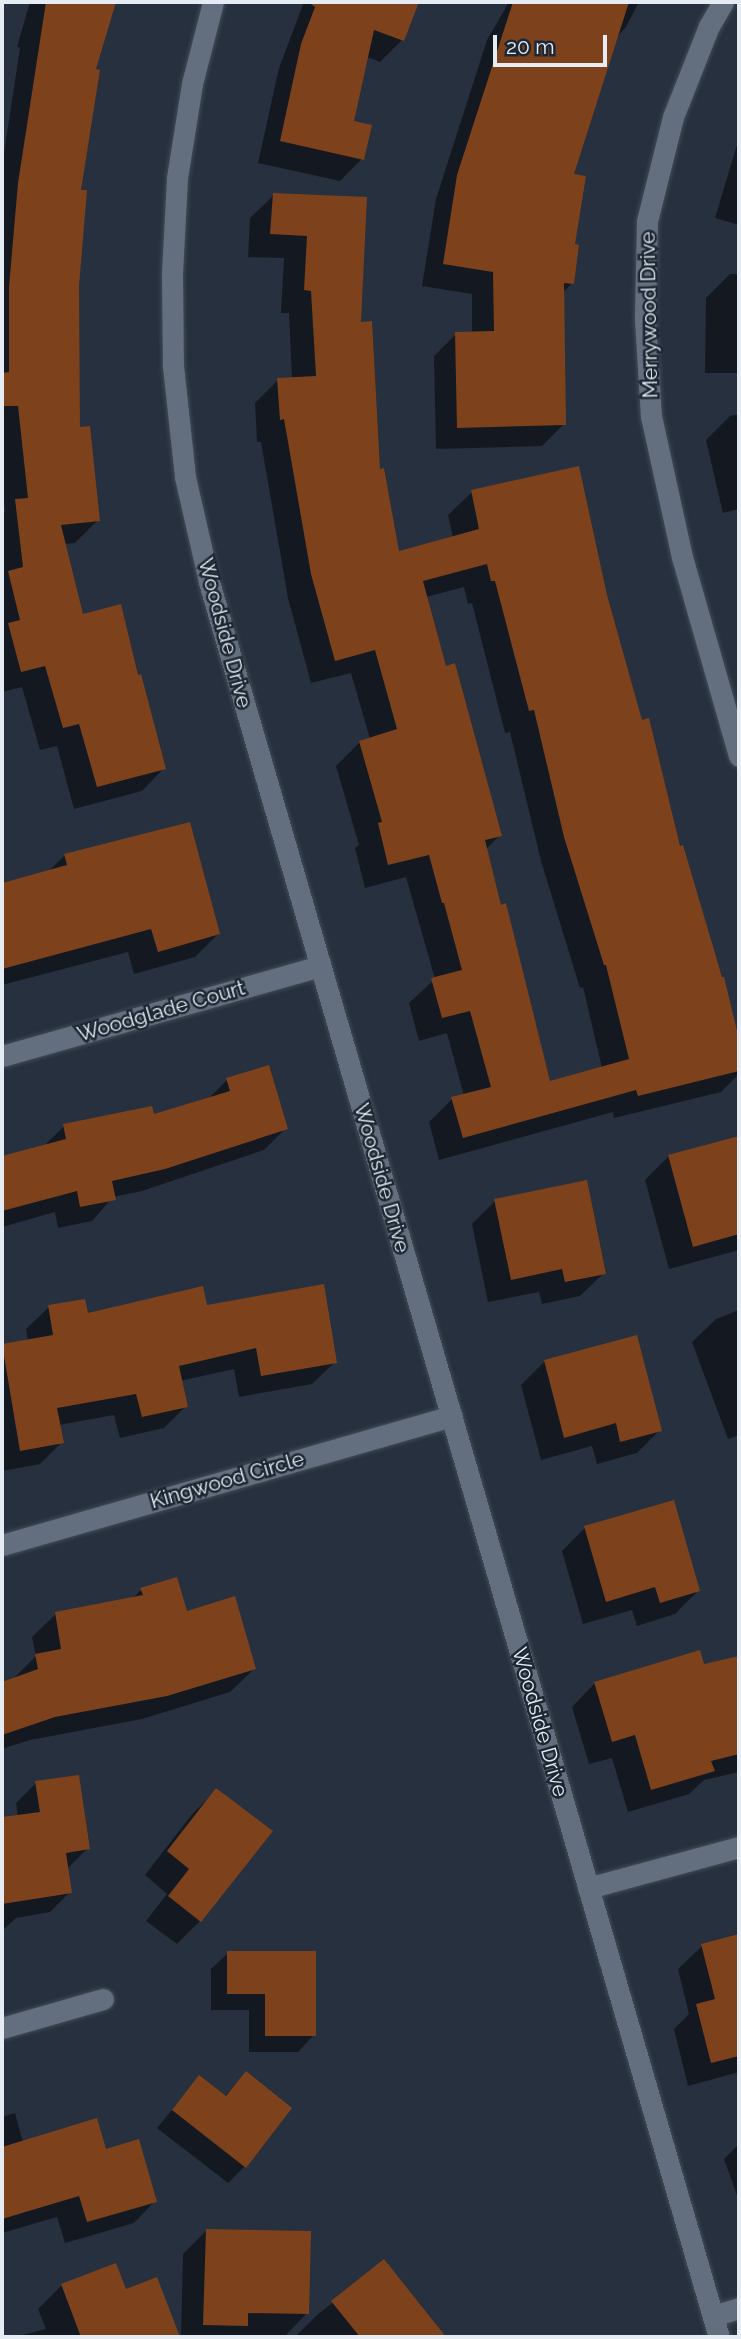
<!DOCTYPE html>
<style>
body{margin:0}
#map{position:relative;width:741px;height:2339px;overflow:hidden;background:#26303e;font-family:Raleway,sans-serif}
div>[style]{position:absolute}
.shadow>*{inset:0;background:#0007}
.building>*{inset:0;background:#7d421b}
.roads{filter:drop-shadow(0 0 2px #424b56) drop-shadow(0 0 2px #424b56)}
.street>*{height:21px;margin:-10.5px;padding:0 10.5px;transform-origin:10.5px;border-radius:10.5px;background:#636f7e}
span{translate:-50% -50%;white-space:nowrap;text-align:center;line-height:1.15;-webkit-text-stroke:5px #1d2733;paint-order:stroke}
.street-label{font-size:21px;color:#e5ecf4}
.frame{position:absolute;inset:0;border:4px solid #e5ecf4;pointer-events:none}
.scale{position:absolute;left:493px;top:35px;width:114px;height:32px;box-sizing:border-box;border:4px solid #e5ecf4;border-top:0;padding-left:9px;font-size:21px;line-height:24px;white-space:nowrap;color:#e5ecf4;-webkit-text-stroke:5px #1d2733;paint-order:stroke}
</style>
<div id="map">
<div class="shadow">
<div style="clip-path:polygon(30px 2px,114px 2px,94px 70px,79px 192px,79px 428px,98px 520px,75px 543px,64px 544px,81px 616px,137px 677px,164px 768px,142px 791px,74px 809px,57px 746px,40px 750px,22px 687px,2px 692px,2px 515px,5px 512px,2px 485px,2px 166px,20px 48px,17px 47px)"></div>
<div style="clip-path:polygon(304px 2px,417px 2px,402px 40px,380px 62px,367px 57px,352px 122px,362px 159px,340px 181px,258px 163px,279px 68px)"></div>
<div style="clip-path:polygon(509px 2px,639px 2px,626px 27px,616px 38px,571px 175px,572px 283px,562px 293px,564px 424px,542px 446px,436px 449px,434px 356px,456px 334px,472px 333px,472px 294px,422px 286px,436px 199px,487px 40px)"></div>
<div style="clip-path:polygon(739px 138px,739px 225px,715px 218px)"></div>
<div style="clip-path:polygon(evenodd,274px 195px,365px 199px,359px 323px,379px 471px,397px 553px,453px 538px,448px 515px,472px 492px,606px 596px,678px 848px,723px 979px,739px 1046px,739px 1074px,721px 1092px,614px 1118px,613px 1112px,439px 1160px,429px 1122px,452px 1099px,464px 1096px,447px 1033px,419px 1041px,409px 1003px,435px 979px,406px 877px,365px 888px,355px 848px,359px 845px,336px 766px,360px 742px,370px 739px,351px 673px,311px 683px,288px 598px,261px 442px,257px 442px,255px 403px,278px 380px,292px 379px,289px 313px,281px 313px,284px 258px,248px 257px,250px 218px,274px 195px,464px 587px,468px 604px,472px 603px,505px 733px,510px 732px,541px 861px,580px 988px,583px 987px,602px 1068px,549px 1083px,485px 850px,500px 835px,444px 668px,426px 597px,464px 587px)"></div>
<div style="clip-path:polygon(730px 274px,739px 274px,739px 373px,705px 373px,706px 298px)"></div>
<div style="clip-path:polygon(739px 414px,739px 509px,723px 513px,706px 440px,730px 416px)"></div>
<div style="clip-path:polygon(65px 855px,218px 934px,195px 957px,134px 974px,128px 952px,2px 985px,2px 883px,49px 871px)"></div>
<div style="clip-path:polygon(227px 1080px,286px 1128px,264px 1150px,142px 1191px,113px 1197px,92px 1221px,58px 1228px,55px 1212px,2px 1227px,2px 1158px,43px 1147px,64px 1126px,153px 1116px,207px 1100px)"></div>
<div style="clip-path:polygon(739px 1137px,739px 1250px,669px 1269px,645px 1180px,669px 1156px)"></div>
<div style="clip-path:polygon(495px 1201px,604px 1273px,580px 1296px,542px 1304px,539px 1292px,488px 1302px,472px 1224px)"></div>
<div style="clip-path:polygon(49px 1307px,86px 1315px,205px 1307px,335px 1362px,312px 1384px,239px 1397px,234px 1369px,180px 1381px,186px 1406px,164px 1428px,120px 1438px,114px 1415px,59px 1425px,62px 1442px,40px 1464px,2px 1471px,2px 1346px,28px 1341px,26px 1329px)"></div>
<div style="clip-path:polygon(739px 1310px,739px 1435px,728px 1439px,692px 1342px,716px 1319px)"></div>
<div style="clip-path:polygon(635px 1337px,660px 1430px,637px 1453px,597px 1464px,592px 1446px,541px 1460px,521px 1385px,544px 1362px)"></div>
<div style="clip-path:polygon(585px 1528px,698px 1591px,675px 1614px,637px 1626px,632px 1610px,583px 1624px,562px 1551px)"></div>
<div style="clip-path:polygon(141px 1590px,186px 1613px,254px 1669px,230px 1692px,142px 1719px,30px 1740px,2px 1749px,2px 1684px,12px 1680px,36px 1656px,32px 1637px,56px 1614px,132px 1599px)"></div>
<div style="clip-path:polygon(739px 1658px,739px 1772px,704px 1780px,689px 1794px,628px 1812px,612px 1758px,589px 1764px,572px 1707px,595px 1683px)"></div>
<div style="clip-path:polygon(36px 1783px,88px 1848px,67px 1869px,70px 1892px,50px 1912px,16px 1918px,2px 1931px,2px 1828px,18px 1817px,16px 1803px)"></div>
<div style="clip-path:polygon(217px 1790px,200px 1921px,177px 1944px,146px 1921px,167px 1894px,145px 1875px,193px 1813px)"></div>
<div style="clip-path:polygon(739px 1936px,739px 2072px,688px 2086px,674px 2029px,689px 2014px,678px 1969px,702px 1946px)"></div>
<div style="clip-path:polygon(228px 1953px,314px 2035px,298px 2052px,249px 2052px,249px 2010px,211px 2010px,211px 1969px)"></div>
<div style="clip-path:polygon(246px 2073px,245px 2166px,228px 2183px,157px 2128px,199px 2077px,224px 2097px)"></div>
<div style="clip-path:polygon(15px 2113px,23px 2142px,105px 2151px,155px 2201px,134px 2223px,65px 2243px,57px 2217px,2px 2233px,2px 2117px)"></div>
<div style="clip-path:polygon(739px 2144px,739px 2198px,738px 2198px,724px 2159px)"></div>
<div style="clip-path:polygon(206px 2231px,307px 2313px,284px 2337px,181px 2337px,183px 2254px)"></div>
<div style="clip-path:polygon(384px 2262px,444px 2337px,295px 2337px,317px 2315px)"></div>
<div style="clip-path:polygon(156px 2279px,178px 2337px,14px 2337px,46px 2329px,38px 2309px,62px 2285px,125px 2291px)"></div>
</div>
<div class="building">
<div style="clip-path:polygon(46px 2px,116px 2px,96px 69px,100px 70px,81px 190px,87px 190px,79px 286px,80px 427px,90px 426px,100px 521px,61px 525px,83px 614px,121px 604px,138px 675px,141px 674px,166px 769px,97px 787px,79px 724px,63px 728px,45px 666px,21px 672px,8px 623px,20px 620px,8px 571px,23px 567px,15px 499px,28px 498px,18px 406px,2px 406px,2px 373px,9px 372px,9px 287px,18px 183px)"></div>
<div style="clip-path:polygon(308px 2px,419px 2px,404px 41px,374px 30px,354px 121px,372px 125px,364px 160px,280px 141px,301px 44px,315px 7px)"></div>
<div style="clip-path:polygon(513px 2px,629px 2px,574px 174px,586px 176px,575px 244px,579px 245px,574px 284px,564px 283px,566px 425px,457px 428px,455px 332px,494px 331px,493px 272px,443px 264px,457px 175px)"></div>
<div style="clip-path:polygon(evenodd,273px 193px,367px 197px,361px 322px,372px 321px,380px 469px,384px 468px,399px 551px,479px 529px,471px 490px,579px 466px,607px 595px,642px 720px,649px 718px,680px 846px,683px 845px,722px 977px,724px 977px,739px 1039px,739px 1071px,638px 1096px,636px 1090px,463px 1138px,451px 1097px,491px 1087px,470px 1011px,442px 1018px,431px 978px,462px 970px,444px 903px,442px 903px,429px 855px,388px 865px,378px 823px,382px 822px,359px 741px,397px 729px,375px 650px,335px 661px,311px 574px,284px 419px,280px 420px,277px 378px,316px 376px,311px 291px,304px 290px,307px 236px,270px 234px,273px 193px,487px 564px,491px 581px,495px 581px,529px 711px,534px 710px,564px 837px,604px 965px,606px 965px,629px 1059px,550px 1081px,506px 903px,501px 905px,485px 840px,502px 836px,455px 663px,446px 666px,423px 581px,487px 564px)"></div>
<div style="clip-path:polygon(190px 822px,220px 934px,158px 952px,151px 929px,2px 969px,2px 883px,67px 865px,64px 854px)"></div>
<div style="clip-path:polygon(269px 1065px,288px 1129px,165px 1169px,112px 1181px,116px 1200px,80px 1207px,77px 1191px,2px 1211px,2px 1156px,66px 1139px,63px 1124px,152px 1106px,154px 1114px,230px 1091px,226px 1078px)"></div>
<div style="clip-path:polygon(739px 1136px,739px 1234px,693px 1247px,668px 1155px)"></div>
<div style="clip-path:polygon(587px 1180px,606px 1274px,565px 1282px,562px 1269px,511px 1280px,494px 1199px)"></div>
<div style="clip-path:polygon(324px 1284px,337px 1363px,261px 1376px,256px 1348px,179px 1366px,188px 1407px,142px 1417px,136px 1394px,57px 1408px,64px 1443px,20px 1451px,2px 1344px,53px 1335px,48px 1305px,85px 1299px,88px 1313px,203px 1286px,207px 1305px)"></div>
<div style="clip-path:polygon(637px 1335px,662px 1431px,620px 1442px,616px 1423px,564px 1438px,544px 1360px)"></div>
<div style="clip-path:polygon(674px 1500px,700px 1591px,660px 1603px,655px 1587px,606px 1602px,584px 1526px)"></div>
<div style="clip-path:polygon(177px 1577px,187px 1611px,235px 1596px,256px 1669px,167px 1696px,55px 1717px,2px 1735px,2px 1682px,38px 1669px,35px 1654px,61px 1649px,55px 1612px,143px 1595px,140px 1588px)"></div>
<div style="clip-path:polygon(700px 1650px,704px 1664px,739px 1656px,739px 1754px,711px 1761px,715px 1771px,651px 1790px,635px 1735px,612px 1742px,594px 1682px)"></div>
<div style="clip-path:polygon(79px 1775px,90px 1849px,66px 1853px,72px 1893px,2px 1904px,2px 1817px,40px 1812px,35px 1781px)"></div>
<div style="clip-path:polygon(216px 1788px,273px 1831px,201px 1922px,168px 1896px,189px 1869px,167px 1851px)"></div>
<div style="clip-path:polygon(739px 1934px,739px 2056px,711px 2063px,696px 2004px,715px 1999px,701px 1944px)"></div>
<div style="clip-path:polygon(227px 1951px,316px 1951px,316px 2036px,265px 2036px,265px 1994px,227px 1994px)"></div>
<div style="clip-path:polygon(246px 2071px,292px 2108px,246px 2168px,172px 2110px,199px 2075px,226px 2096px)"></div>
<div style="clip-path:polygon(97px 2118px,106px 2149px,139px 2139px,157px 2202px,87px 2222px,79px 2196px,2px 2219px,2px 2147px)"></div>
<div style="clip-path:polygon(206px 2229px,311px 2231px,309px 2314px,248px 2313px,248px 2326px,203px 2325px)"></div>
<div style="clip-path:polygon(384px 2259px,446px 2337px,360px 2337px,331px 2301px)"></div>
<div style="clip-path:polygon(116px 2263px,126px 2289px,157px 2277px,180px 2337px,81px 2337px,61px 2284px)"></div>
</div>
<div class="roads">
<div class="street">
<div style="left:213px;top:2px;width:85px;rotate:104.4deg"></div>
<div style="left:192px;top:84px;width:95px;rotate:99.1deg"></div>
<div style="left:177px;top:178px;width:95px;rotate:93deg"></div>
<div style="left:172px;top:273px;width:93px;rotate:89.4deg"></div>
<div style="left:173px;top:366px;width:112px;rotate:83.8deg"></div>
<div style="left:185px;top:477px;width:108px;rotate:77.1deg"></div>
<div style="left:209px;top:582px;width:1828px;rotate:73.8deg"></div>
<div style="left:723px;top:2px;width:28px;rotate:120deg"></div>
<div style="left:709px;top:26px;width:98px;rotate:111.6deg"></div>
<div style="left:673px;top:117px;width:107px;rotate:104deg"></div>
<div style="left:647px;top:221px;width:98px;rotate:91.2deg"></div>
<div style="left:645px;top:319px;width:97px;rotate:86.5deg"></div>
<div style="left:651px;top:416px;width:144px;rotate:77.6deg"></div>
<div style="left:682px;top:557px;width:207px;rotate:74deg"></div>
<div style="left:2px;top:1056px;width:330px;rotate:-15.8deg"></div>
<div style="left:2px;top:1545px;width:468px;rotate:-16deg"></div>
<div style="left:588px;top:1888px;width:156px;rotate:-15.2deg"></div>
<div style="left:2px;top:2028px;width:105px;rotate:-16deg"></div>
<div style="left:713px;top:2316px;width:27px;rotate:-17deg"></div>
</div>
</div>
<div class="street-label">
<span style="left:649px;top:315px;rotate:-91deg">Merrywood Drive</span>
<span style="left:225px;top:633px;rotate:75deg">Woodside Drive</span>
<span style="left:161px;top:1011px;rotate:-16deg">Woodglade Court</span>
<span style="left:382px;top:1178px;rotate:74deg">Woodside Drive</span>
<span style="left:227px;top:1480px;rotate:-16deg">Kingwood Circle</span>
<span style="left:540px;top:1722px;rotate:74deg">Woodside Drive</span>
</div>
<div class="frame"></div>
<div class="scale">20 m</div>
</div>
